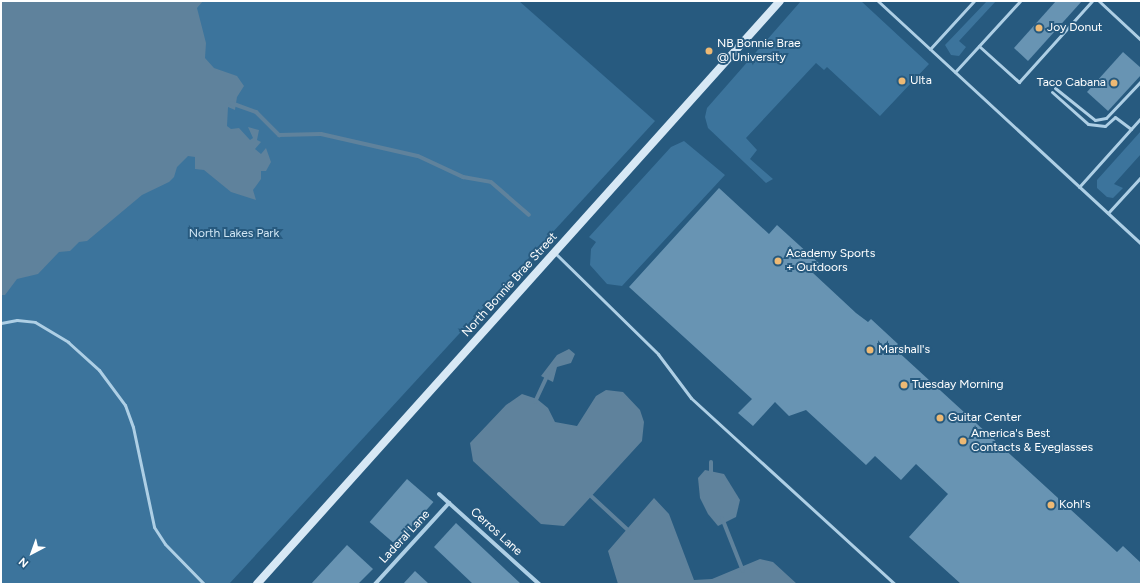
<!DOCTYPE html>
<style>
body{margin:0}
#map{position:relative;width:1142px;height:585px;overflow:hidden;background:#275a7f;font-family:Figtree,sans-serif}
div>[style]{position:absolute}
.green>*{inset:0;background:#3c749c}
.water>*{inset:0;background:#5f829c}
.stream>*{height:4px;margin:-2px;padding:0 2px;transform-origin:2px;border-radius:2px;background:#5f829c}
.building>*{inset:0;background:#6894b3;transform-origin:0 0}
.lane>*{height:3px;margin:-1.5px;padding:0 1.5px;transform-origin:1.5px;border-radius:1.5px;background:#aecfe5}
.street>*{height:4px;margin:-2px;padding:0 2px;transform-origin:2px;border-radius:2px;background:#aecfe5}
.secondary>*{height:8px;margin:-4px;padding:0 4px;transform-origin:4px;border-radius:4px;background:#d7e8f5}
.dots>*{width:11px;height:11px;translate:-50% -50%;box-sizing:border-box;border:2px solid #275a7f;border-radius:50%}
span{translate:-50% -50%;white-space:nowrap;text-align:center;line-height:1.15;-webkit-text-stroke:4px #275a7f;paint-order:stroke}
.poi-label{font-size:12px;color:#fff}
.left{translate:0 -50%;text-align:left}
.right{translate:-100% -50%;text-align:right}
.park-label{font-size:12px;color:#d1e6f4}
.street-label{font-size:12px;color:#fff}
.frame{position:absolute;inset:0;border:2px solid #fff;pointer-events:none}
.north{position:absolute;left:12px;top:533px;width:40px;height:40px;-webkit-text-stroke:3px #275a7f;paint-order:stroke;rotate:221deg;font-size:11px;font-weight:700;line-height:16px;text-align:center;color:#fff}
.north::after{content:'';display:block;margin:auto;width:14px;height:18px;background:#fff;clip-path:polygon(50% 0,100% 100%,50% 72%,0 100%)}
</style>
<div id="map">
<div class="green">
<i style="clip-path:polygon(1px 1px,519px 1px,655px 121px,229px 584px,1px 584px)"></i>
<i style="clip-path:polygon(801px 1px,861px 1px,929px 64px,880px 116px,827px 67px,824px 70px,816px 63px,746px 138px,757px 150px,750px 159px,773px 179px,766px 183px,708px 128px,705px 117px,707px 108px)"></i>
<i style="clip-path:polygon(987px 1px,996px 1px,959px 41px,966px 47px,959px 56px,951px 55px,945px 45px)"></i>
<i style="clip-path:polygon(1141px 131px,1141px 154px,1114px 184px,1123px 188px,1113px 198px,1107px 197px,1097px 188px,1097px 180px)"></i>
<i style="clip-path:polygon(684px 141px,725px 175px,622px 286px,607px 284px,590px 265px,591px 249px,596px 242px,589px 237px,671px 147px)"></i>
</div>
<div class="water">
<i style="clip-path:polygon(1px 1px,203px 1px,197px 8px,206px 43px,205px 58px,214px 68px,237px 76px,244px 86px,237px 97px,235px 110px,228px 107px,227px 126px,231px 129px,239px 128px,250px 140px,253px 138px,248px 127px,259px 130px,257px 140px,261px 142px,255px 149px,261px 154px,266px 148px,271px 162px,266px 171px,261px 171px,261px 179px,253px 190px,256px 200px,231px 192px,204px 170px,195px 169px,195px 157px,188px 156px,177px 167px,174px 177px,169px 182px,142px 195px,87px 241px,79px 242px,70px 251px,59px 252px,38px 274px,17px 279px,5px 295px,1px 295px)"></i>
<i style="clip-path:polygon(569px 349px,575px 354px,571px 363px,557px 367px,553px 382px,541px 376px,557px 355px)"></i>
<i style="clip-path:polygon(606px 390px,623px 392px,640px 410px,644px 422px,642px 441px,564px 526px,541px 524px,473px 461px,470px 443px,506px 405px,522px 394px,537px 399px,548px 408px,555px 422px,577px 426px,596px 396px)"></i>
<i style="clip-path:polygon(705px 470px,724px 474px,740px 500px,736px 517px,718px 526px,708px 514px,700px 498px,698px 478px)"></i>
<i style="clip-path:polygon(654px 498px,669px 514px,694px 580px,712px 579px,760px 559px,773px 562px,797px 584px,618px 584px,608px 551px)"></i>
</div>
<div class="stream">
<i style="left:231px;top:103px;width:27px;rotate:20deg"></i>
<i style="left:256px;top:112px;width:33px;rotate:45deg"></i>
<i style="left:279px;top:135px;width:42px;rotate:-1.4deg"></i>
<i style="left:321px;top:134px;width:99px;rotate:12.8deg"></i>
<i style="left:418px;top:156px;width:50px;rotate:25deg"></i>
<i style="left:463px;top:177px;width:28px;rotate:10deg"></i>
<i style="left:491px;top:182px;width:50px;rotate:41deg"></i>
<i style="left:535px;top:402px;width:31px;rotate:-65deg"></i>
<i style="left:711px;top:462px;width:11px;rotate:90deg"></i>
<i style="left:590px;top:495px;width:53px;rotate:42.7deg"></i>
<i style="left:722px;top:518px;width:57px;rotate:68.4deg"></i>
</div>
<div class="building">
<i style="clip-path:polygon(1056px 1px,1082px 1px,1028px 61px,1014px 48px)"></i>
<i style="clip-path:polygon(1123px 52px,1141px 68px,1141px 75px,1108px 111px,1087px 92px)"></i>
<i style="clip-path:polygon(719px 188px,769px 234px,777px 225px,821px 265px,813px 273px,856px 313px,868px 322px,871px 319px,898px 344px,894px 348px,1117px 552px,1123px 546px,1141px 563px,1141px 584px,961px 584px,909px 537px,948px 494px,916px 464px,901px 480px,875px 456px,866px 465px,806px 410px,789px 416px,775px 402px,753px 426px,738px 413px,752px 399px,629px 287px)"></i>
<i style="left:407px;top:479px;width:35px;height:57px;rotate:41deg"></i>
<i style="clip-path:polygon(456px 523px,521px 584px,473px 584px,434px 547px)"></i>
<i style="clip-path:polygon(347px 545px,373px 569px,358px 584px,311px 584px)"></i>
<i style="clip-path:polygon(415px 571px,429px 584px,403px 584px)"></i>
</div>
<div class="lane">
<i style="left:878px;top:1px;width:358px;rotate:42.7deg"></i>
<i style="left:1099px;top:1px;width:57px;rotate:42.9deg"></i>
<i style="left:979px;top:46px;width:54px;rotate:42deg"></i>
<i style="left:1019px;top:82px;width:109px;rotate:-48deg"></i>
<i style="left:930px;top:49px;width:65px;rotate:-47.5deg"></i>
<i style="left:955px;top:72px;width:96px;rotate:-47.5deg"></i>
<i style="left:1055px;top:88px;width:51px;rotate:38.7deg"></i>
<i style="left:1095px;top:120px;width:11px;rotate:-10deg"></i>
<i style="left:1106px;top:118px;width:51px;rotate:-46.6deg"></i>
<i style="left:1052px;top:92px;width:48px;rotate:41.6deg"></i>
<i style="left:1088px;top:124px;width:17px;rotate:7deg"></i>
<i style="left:1105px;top:126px;width:13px;rotate:-42deg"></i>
<i style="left:1115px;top:117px;width:20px;rotate:37deg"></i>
<i style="left:1079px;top:187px;width:93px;rotate:-48.1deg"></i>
<i style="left:1108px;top:213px;width:49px;rotate:-47.5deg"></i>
<i style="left:556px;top:254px;width:143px;rotate:44.4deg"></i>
<i style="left:658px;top:354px;width:55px;rotate:53.1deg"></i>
<i style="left:691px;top:398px;width:276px;rotate:42.4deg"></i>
<i style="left:1px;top:323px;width:16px;rotate:-11deg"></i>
<i style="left:17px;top:320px;width:18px;rotate:6deg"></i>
<i style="left:35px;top:322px;width:39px;rotate:31deg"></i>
<i style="left:68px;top:342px;width:42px;rotate:42.1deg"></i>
<i style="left:99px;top:370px;width:44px;rotate:53.4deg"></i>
<i style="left:125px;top:405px;width:23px;rotate:70deg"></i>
<i style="left:133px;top:427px;width:102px;rotate:78.1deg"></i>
<i style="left:154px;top:527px;width:20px;rotate:57deg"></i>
<i style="left:165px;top:544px;width:56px;rotate:45.7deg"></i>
</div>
<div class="street">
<i style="left:439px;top:494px;width:135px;rotate:42deg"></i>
<i style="left:375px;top:584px;width:110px;rotate:-47.6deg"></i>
</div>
<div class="secondary">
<i style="left:257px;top:584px;width:783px;rotate:-48.11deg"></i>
</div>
<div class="dots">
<i style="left:1039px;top:28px;background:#edb974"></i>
<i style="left:709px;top:51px;background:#edb974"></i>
<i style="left:902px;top:81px;background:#edb974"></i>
<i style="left:1114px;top:83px;background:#edb974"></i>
<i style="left:778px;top:261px;background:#edb974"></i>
<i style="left:870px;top:350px;background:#edb974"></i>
<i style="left:904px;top:385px;background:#edb974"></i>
<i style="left:940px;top:418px;background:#edb974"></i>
<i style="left:963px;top:441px;background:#edb974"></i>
<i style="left:1051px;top:505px;background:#edb974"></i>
</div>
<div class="poi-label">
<span class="left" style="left:1047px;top:28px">Joy Donut</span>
<span class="left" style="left:717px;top:51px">NB Bonnie Brae<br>@ University</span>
<span class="left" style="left:910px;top:81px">Ulta</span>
<span class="right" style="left:1106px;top:83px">Taco Cabana</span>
<span class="left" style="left:786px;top:261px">Academy Sports<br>+ Outdoors</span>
<span class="left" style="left:878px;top:350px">Marshall's</span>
<span class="left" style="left:912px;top:385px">Tuesday Morning</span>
<span class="left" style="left:948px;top:418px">Guitar Center</span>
<span class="left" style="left:971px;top:441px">America's Best<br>Contacts &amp; Eyeglasses</span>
<span class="left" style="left:1059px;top:505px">Kohl's</span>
</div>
<div class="park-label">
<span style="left:234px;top:234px">North Lakes Park</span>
</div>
<div class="street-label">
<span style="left:510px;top:285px;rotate:-48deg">North Bonnie Brae Street</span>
<span style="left:496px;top:532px;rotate:42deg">Cerros Lane</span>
<span style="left:405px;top:537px;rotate:-47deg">Laderal Lane</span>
</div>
<div class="frame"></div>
<div class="north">N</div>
</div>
